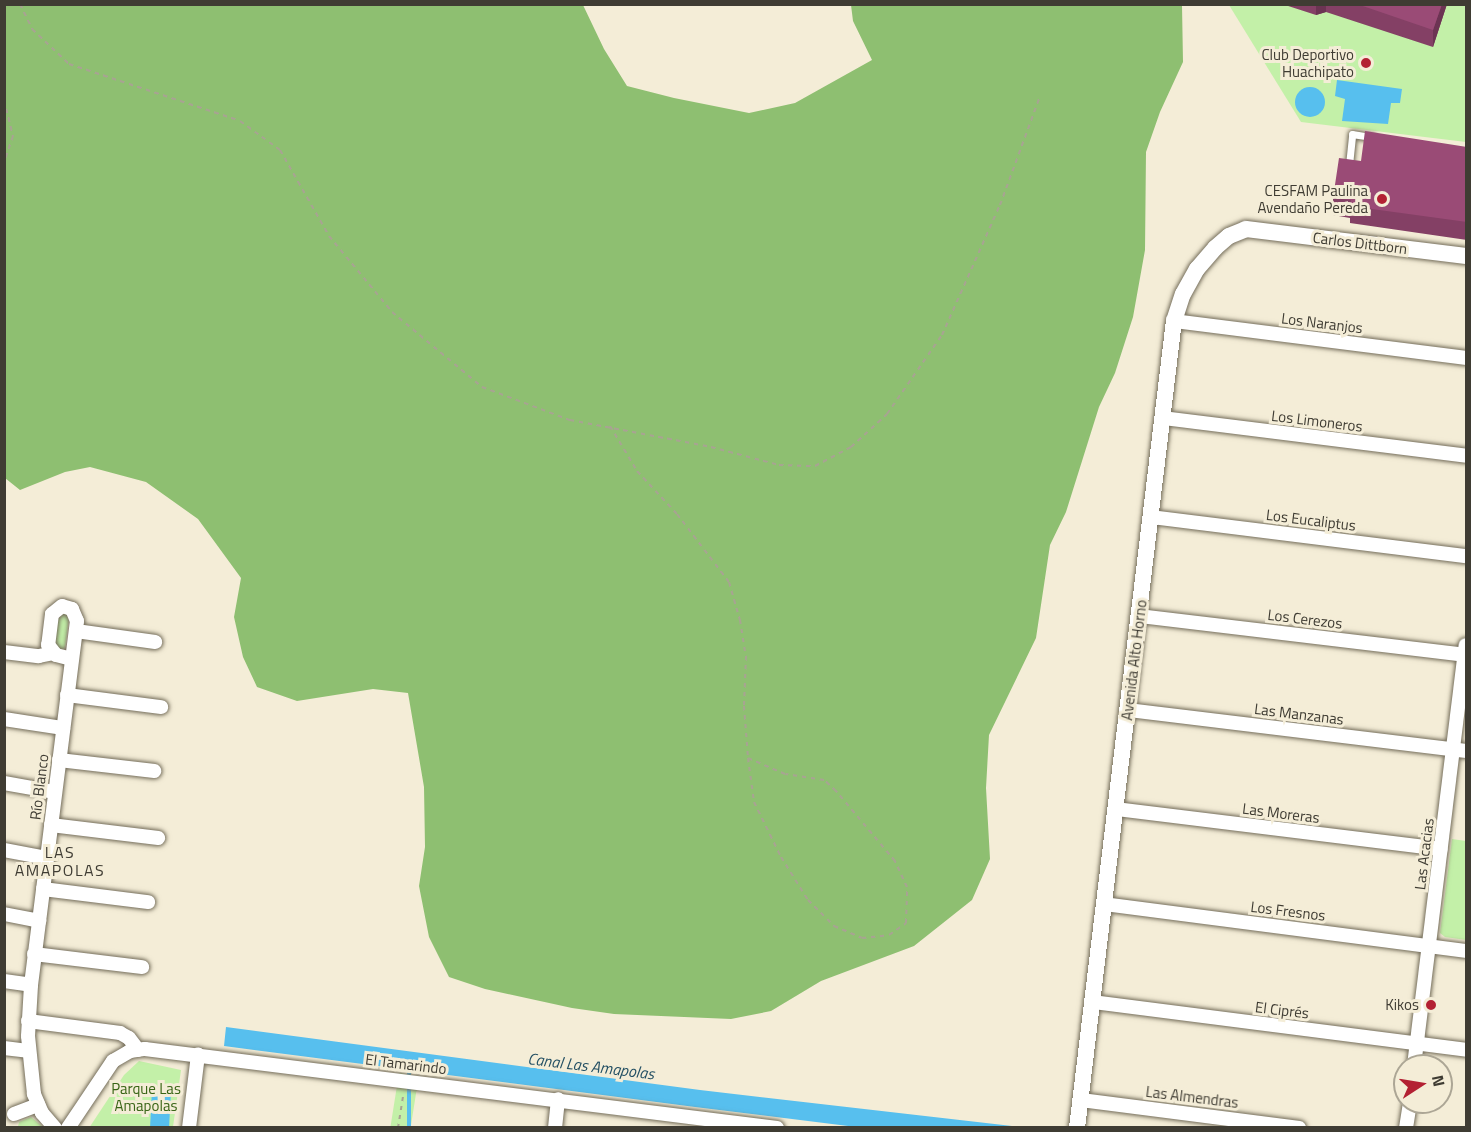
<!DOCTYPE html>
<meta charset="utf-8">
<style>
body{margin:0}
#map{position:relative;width:1471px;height:1132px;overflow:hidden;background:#f4edd7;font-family:"Titillium Web",sans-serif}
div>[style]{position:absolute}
.green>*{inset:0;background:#c3f0a8;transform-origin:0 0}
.forest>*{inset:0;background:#8ebf71}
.water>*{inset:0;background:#57bfee;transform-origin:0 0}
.round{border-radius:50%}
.path>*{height:2px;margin-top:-1px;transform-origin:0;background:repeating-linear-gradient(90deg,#a8a392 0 4.5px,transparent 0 9px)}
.roads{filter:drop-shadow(0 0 2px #746d5a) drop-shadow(0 0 2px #746d5a)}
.service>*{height:7px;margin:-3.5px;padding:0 3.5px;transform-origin:3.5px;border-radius:3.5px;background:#fff}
.minor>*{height:14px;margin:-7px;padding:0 7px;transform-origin:7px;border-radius:7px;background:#fff}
.tertiary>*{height:16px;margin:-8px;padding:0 8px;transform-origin:8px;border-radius:8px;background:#fff}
.wall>*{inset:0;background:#844065}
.shaded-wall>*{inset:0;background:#6c3453}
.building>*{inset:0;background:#9a4b76}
.dots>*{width:16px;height:16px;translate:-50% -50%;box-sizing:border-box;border:3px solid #f4edd7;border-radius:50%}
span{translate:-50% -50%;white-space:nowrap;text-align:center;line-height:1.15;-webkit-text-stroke:6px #f4edd7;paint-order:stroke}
.poi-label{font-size:15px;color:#3f3c33}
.right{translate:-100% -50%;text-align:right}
.street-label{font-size:15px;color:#3f3c33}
.park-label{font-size:15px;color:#396516}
.neighbourhood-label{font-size:16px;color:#3f3c33;letter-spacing:1.5px}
.water-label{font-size:16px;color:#234f63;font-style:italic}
.frame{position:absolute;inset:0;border:6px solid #3f3c33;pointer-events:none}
.north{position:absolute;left:1393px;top:1054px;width:60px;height:60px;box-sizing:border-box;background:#f4edd7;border:2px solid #aca695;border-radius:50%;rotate:78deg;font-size:16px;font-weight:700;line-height:24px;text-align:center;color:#3f3c33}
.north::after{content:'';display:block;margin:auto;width:21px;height:27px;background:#b32133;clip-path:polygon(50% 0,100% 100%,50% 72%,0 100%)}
</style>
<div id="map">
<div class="green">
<i style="clip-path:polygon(1229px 5px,1466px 5px,1466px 142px,1301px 122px)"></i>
<i style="clip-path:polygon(64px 612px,69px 618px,65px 647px,62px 650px,55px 647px,54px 641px,57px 621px)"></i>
<i style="clip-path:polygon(1452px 839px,1466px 841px,1466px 940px,1445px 937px,1440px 933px)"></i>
<i style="clip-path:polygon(139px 1061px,181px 1070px,173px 1127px,89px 1128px,124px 1075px)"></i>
<i style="left:399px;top:1073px;width:20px;height:55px;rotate:9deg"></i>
<i style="clip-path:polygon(31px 1117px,43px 1127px,18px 1127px,19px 1122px)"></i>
</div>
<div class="forest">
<i style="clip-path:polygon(5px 4px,583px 5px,604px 49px,627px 86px,674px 98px,749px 113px,795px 103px,872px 60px,853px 21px,851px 5px,1182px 5px,1183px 62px,1160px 112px,1146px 152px,1145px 250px,1133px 317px,1115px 373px,1099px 407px,1066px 512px,1050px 545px,1036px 638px,989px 735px,986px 788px,990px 859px,972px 900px,914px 946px,821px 981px,771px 1011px,731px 1019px,614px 1014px,572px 1008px,485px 989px,449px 977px,429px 937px,419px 886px,425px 847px,424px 787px,408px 693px,373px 689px,297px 701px,257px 687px,243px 657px,234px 617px,241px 578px,198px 519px,146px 482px,90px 467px,65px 472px,20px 490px,5px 478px)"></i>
</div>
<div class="water">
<i style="clip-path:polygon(1337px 80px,1402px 89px,1400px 103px,1391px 103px,1388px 124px,1342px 121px,1345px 99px,1335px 96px)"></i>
<i class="round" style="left:1295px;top:87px;width:30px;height:30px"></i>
<i style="clip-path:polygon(226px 1027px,700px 1090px,1012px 1126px,864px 1128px,695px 1107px,224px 1046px)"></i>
<i style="left:407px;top:1072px;width:4px;height:56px"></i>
<i style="left:152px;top:1090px;width:19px;height:37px;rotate:3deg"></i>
</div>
<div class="path">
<i style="left:20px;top:4px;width:28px;rotate:64deg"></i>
<i style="left:32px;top:29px;width:51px;rotate:43.4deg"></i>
<i style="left:69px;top:64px;width:180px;rotate:18.4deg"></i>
<i style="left:240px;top:121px;width:49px;rotate:35.9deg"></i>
<i style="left:280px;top:150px;width:99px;rotate:60.3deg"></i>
<i style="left:329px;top:236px;width:99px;rotate:50.3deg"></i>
<i style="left:392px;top:312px;width:117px;rotate:39.8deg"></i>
<i style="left:482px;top:387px;width:94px;rotate:20.6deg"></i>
<i style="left:570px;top:420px;width:144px;rotate:10.8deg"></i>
<i style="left:711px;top:447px;width:70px;rotate:14.8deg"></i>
<i style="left:779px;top:465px;width:36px;rotate:2deg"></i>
<i style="left:815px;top:466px;width:41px;rotate:-27.8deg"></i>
<i style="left:851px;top:447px;width:49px;rotate:-42.5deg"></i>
<i style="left:887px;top:414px;width:96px;rotate:-55.2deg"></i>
<i style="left:942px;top:335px;width:142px;rotate:-66deg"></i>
<i style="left:1000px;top:205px;width:113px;rotate:-69.8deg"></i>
<i style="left:4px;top:100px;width:37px;rotate:76deg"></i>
<i style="left:13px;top:136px;width:28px;rotate:109deg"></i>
<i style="left:610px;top:426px;width:52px;rotate:59deg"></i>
<i style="left:637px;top:471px;width:59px;rotate:47.1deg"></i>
<i style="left:677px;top:514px;width:86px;rotate:52.6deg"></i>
<i style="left:729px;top:582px;width:40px;rotate:74deg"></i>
<i style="left:740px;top:620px;width:36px;rotate:81deg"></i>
<i style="left:746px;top:656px;width:50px;rotate:92.3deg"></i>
<i style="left:744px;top:706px;width:52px;rotate:85.6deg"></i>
<i style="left:748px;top:758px;width:44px;rotate:82.2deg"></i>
<i style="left:754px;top:802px;width:61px;rotate:63.9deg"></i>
<i style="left:781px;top:857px;width:51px;rotate:57.9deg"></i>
<i style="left:808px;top:900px;width:37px;rotate:45deg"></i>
<i style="left:834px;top:926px;width:30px;rotate:23deg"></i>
<i style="left:862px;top:938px;width:27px;rotate:-6deg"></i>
<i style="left:889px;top:935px;width:21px;rotate:-35deg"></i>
<i style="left:906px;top:923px;width:36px;rotate:-88deg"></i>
<i style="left:907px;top:887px;width:29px;rotate:-115deg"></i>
<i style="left:895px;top:861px;width:92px;rotate:-130.1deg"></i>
<i style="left:836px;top:791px;width:16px;rotate:-137deg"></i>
<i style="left:824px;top:780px;width:39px;rotate:-171deg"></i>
<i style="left:785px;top:774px;width:40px;rotate:-156.6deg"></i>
<i style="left:398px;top:1128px;width:33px;rotate:-81deg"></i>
</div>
<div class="roads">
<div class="service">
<i style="left:1349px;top:165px;width:31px;rotate:-84deg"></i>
<i style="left:1352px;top:134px;width:20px;rotate:9deg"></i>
</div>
<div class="minor">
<i style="left:1174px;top:321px;width:294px;rotate:7.2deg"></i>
<i style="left:1163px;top:418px;width:305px;rotate:7.1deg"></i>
<i style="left:1151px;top:517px;width:317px;rotate:7.1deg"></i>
<i style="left:1139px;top:616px;width:329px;rotate:6.8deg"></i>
<i style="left:76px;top:631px;width:80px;rotate:7.9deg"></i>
<i style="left:4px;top:652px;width:35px;rotate:7deg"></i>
<i style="left:39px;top:656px;width:14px;rotate:-12deg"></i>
<i style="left:67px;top:695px;width:95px;rotate:7.3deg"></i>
<i style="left:1128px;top:710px;width:340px;rotate:6.9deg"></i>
<i style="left:4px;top:719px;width:60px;rotate:8.7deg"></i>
<i style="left:59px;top:760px;width:96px;rotate:6.6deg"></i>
<i style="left:4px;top:783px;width:52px;rotate:10deg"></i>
<i style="left:1116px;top:809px;width:327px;rotate:7deg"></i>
<i style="left:51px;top:825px;width:108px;rotate:6.9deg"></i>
<i style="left:4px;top:850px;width:44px;rotate:10.5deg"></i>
<i style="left:43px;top:889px;width:106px;rotate:7.1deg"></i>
<i style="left:1104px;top:904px;width:365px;rotate:7.4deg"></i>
<i style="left:4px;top:914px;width:36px;rotate:11deg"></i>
<i style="left:34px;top:954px;width:109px;rotate:6.9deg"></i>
<i style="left:4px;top:981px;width:27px;rotate:8deg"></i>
<i style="left:1093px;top:1002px;width:376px;rotate:7.3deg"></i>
<i style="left:28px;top:1021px;width:93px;rotate:7.4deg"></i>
<i style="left:120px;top:1033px;width:10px;rotate:29deg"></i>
<i style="left:129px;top:1038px;width:15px;rotate:53deg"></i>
<i style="left:4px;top:1048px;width:24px;rotate:7deg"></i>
<i style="left:1414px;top:1066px;width:424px;rotate:-83deg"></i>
<i style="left:1081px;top:1100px;width:220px;rotate:7.3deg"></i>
<i style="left:14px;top:1114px;width:26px;rotate:-21deg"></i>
<i style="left:55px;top:1128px;width:20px;rotate:-131deg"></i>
<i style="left:42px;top:1113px;width:21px;rotate:-113deg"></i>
<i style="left:34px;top:1094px;width:58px;rotate:-95.9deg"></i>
<i style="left:28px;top:1036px;width:51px;rotate:-86.6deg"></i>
<i style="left:31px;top:985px;width:367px;rotate:-82.8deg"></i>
<i style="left:77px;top:621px;width:13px;rotate:-113deg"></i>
<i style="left:72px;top:609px;width:10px;rotate:-163deg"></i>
<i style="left:62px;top:606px;width:13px;rotate:141deg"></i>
<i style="left:52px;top:614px;width:31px;rotate:97deg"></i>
<i style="left:48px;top:645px;width:13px;rotate:51deg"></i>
<i style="left:56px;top:655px;width:16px;rotate:14deg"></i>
<i style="left:68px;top:1128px;width:81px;rotate:-56.1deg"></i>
<i style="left:113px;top:1061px;width:20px;rotate:-30deg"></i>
<i style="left:130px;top:1051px;width:15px;rotate:-8deg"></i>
<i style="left:145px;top:1049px;width:637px;rotate:7.13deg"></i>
<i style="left:189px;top:1128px;width:74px;rotate:-83deg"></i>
<i style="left:555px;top:1128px;width:29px;rotate:-84deg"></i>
<i style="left:1406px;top:1128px;width:26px;rotate:-81deg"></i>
</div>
<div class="tertiary">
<i style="left:1077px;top:1128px;width:813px;rotate:-83.15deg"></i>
<i style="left:1174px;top:321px;width:28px;rotate:-72deg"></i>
<i style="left:1183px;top:294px;width:29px;rotate:-61deg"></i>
<i style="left:1197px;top:269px;width:28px;rotate:-49deg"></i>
<i style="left:1215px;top:248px;width:18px;rotate:-41deg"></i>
<i style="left:1229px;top:236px;width:18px;rotate:-22deg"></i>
<i style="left:1246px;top:229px;width:222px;rotate:7deg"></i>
</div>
</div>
<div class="wall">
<i style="clip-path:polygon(1282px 4px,1447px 4px,1433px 47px,1326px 12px,1316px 15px)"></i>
<i style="clip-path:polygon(1467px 147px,1467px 240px,1350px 223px,1350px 218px,1333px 215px,1333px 198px,1361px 161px)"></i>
</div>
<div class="shaded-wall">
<i style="clip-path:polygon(1316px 4px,1326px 4px,1326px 12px,1316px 15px)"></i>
<i style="clip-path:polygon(1442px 4px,1447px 4px,1433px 47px,1433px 30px)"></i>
</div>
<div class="building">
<i style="clip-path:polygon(1357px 4px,1442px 4px,1433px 30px)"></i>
<i style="clip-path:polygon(1365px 131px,1467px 147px,1467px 222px,1350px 206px,1351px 200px,1333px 198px,1339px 158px,1361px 161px)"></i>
</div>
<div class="dots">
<i style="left:1366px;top:63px;background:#b32133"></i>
<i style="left:1382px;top:199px;background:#b32133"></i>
<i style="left:1431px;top:1005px;background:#b32133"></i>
</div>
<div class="poi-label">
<span class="right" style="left:1354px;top:63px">Club Deportivo<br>Huachipato</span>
<span class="right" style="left:1368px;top:199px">CESFAM Paulina<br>Avendaño Pereda</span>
<span class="right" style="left:1419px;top:1005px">Kikos</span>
</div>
<div class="street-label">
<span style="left:1360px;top:243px;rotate:7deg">Carlos Dittborn</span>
<span style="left:1322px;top:323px;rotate:7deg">Los Naranjos</span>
<span style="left:1317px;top:421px;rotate:7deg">Los Limoneros</span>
<span style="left:1311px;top:520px;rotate:7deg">Los Eucaliptus</span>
<span style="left:1305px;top:619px;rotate:7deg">Los Cerezos</span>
<span style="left:1134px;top:660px;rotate:-83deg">Avenida Alto Horno</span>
<span style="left:1299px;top:714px;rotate:7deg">Las Manzanas</span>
<span style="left:39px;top:787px;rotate:-83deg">Río Blanco</span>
<span style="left:1281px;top:813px;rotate:7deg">Las Moreras</span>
<span style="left:1424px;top:854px;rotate:-83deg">Las Acacias</span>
<span style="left:1288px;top:911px;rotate:7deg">Los Fresnos</span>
<span style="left:1282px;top:1010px;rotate:7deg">El Ciprés</span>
<span style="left:406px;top:1064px;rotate:7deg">El Tamarindo</span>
<span style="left:1192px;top:1097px;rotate:7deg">Las Almendras</span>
</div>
<div class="park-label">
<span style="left:146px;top:1097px">Parque Las<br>Amapolas</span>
</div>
<div class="neighbourhood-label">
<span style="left:60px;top:861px">LAS<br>AMAPOLAS</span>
</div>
<div class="water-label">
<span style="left:591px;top:1066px;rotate:7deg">Canal Las Amapolas</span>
</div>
<div class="frame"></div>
<div class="north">N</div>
</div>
